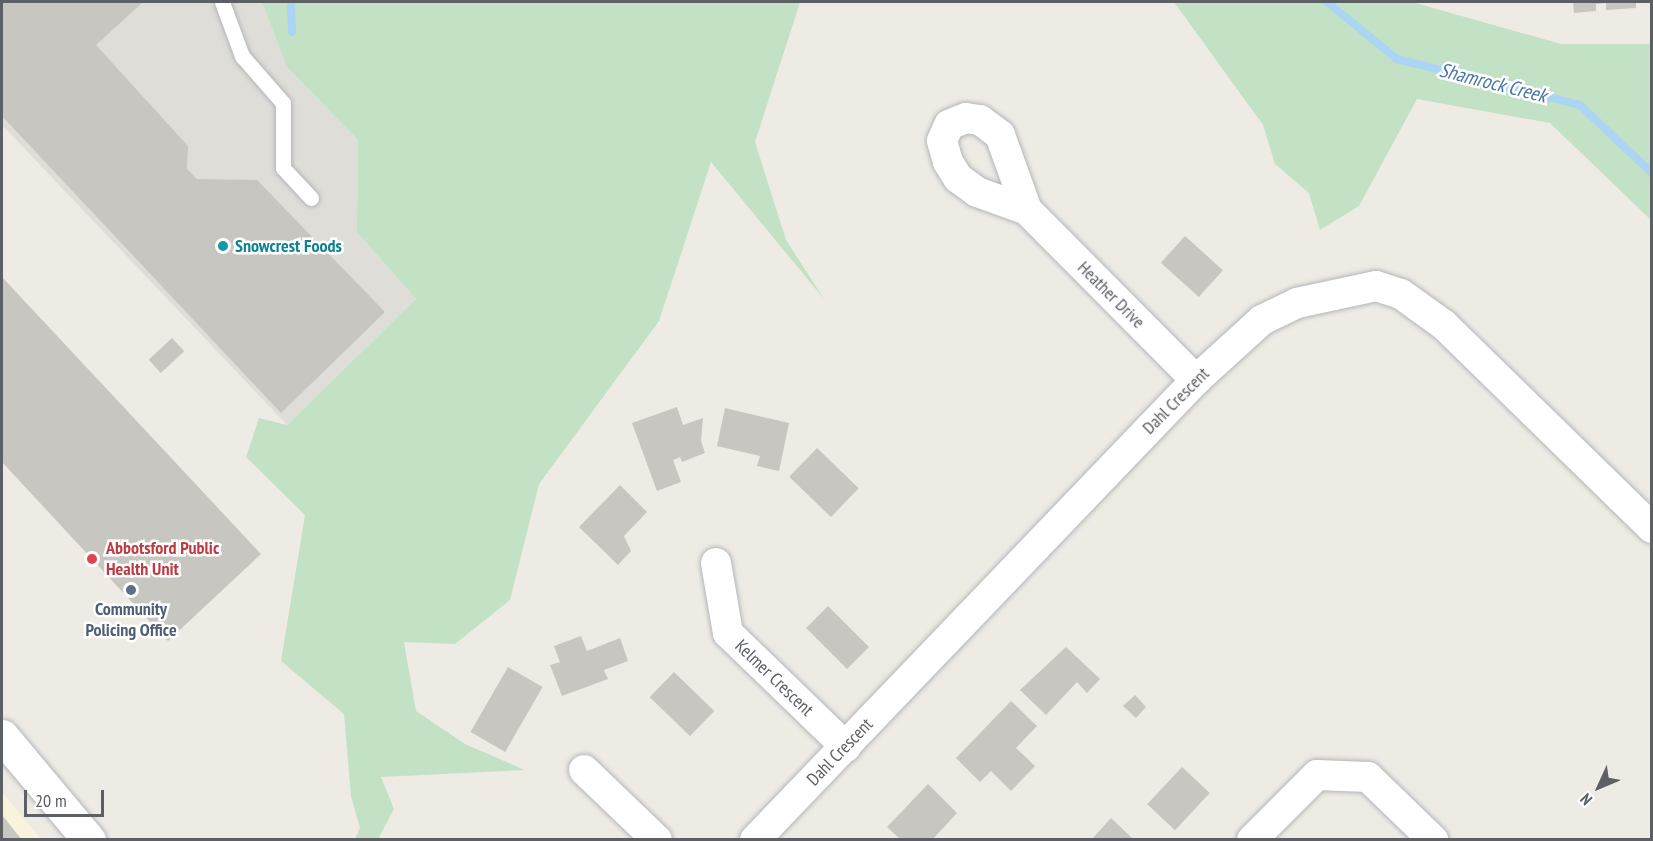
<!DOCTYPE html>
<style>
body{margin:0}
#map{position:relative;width:1653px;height:841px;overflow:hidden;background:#edebe4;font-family:"PT Sans Narrow",sans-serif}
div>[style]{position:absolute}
.commercial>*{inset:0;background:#f9f3dc}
.industrial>*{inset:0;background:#deddd8}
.green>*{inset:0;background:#c3e1c4}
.stream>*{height:8px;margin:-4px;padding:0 4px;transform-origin:4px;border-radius:4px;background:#acd5f4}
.building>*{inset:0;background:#c8c6c1;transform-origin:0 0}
.roads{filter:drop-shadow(0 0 2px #b4b6b9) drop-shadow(0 0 2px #b4b6b9)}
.service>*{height:15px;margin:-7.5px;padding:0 7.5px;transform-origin:7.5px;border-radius:7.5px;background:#fff}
.minor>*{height:30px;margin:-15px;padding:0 15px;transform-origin:15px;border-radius:15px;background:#fff}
.secondary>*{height:33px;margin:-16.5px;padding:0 16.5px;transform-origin:16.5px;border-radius:16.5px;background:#fff}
.dots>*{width:16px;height:16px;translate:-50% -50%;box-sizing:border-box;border:3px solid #fff;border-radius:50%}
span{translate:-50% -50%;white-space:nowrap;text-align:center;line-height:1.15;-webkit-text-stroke:5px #fff;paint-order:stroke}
.culture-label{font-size:18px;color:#0d838f;font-weight:700}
.left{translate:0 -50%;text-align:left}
.street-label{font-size:18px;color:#5c5f63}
.health-label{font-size:18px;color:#be3a42;font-weight:700}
.service-label{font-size:18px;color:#4e5e75;font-weight:700}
.water-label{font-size:20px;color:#4c77a4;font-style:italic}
.frame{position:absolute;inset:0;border:3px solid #5c5f63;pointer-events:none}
.north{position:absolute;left:1569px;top:757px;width:60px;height:60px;-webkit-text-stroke:4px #fff;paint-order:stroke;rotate:226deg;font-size:16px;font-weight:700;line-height:24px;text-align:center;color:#5c5f63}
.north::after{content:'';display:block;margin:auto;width:21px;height:27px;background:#5c5f63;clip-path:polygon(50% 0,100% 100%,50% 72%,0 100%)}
.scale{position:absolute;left:24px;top:790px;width:80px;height:27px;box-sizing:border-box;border:3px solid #5c5f63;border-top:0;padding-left:8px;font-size:18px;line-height:21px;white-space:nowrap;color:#5c5f63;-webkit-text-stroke:4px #fff;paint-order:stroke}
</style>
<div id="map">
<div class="commercial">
<i style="clip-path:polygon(2px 792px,41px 839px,2px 839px)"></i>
</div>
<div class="industrial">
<i style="clip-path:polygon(2px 2px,262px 2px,287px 67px,358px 140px,357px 232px,416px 299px,287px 425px,2px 125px)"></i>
</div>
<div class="green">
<i style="clip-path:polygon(262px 2px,800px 2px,755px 142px,786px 240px,824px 299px,711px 162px,659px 321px,539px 484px,510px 600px,455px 644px,404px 642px,416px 711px,465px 744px,525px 770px,381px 777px,394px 809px,378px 839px,355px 839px,360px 828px,351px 796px,344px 714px,281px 661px,305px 515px,246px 457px,259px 418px,287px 425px,416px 299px,357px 232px,358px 140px,287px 67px)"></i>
<i style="clip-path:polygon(1174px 2px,1412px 2px,1561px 44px,1651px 44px,1651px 220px,1550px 123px,1417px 99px,1359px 206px,1320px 230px,1309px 193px,1275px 164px,1263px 125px)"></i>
</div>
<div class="stream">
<i style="left:291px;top:2px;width:30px;rotate:88deg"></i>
<i style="left:1327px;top:2px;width:90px;rotate:39.2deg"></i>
<i style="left:1397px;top:59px;width:189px;rotate:14.1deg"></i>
<i style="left:1580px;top:105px;width:99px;rotate:43.4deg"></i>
</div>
<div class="building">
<i style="clip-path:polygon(2px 2px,143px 2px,96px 45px,188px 146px,187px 169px,197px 179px,257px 180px,385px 312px,281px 413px,2px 116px)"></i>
<i style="clip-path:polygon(1573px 2px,1636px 2px,1636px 8px,1606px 10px,1606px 3px,1596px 4px,1596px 11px,1574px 13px)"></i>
<i style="left:1185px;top:236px;width:51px;height:36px;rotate:42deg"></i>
<i style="clip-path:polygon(2px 277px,261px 554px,168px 641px,2px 462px)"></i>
<i style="left:172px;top:338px;width:18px;height:32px;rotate:47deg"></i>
<i style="clip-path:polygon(677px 407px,683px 425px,703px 418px,701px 441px,705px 453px,682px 462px,680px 457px,673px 460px,681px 482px,657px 491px,632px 423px)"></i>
<i style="clip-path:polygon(725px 408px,789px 423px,779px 471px,757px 466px,760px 456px,717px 446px)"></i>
<i style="left:817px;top:448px;width:58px;height:40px;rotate:44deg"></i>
<i style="clip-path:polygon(620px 485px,647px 512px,624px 536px,631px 551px,618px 565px,579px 527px)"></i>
<i style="left:828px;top:606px;width:58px;height:31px;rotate:45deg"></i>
<i style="clip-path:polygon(581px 636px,587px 651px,620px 638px,628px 661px,604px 670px,608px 679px,562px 696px,550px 665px,560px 662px,554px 646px)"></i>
<i style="clip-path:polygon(1066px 647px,1100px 679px,1087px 693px,1077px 682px,1046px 715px,1020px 690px)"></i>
<i style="left:508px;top:667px;width:40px;height:75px;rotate:30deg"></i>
<i style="left:674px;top:672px;width:56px;height:35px;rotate:44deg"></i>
<i style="clip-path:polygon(1135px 695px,1146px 707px,1136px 718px,1123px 706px)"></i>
<i style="clip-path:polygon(1011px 701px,1037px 726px,1016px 748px,1035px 766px,1011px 791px,991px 771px,980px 782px,956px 758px)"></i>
<i style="left:1182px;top:767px;width:38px;height:51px;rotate:43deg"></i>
<i style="clip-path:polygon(928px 784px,957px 813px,932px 840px,901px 840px,887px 827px)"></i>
<i style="clip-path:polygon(2px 815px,22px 840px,2px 840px)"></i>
<i style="clip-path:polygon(1111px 818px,1134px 840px,1091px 840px)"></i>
</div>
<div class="roads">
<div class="service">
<i style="left:222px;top:2px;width:58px;rotate:69.7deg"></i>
<i style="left:242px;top:56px;width:62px;rotate:48.9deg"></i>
<i style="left:283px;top:103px;width:65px;rotate:90deg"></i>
<i style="left:283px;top:168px;width:41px;rotate:47deg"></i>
</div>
<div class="minor">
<i style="left:1027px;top:210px;width:80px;rotate:-109.8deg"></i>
<i style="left:1000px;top:135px;width:25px;rotate:-143deg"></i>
<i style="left:980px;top:120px;width:14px;rotate:-172deg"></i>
<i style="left:966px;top:118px;width:18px;rotate:158deg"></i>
<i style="left:949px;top:125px;width:17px;rotate:114deg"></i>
<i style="left:942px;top:141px;width:22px;rotate:74deg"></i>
<i style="left:948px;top:162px;width:19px;rotate:58deg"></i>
<i style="left:958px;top:178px;width:24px;rotate:36deg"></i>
<i style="left:977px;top:192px;width:53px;rotate:19.8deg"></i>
<i style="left:1027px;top:210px;width:240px;rotate:45.2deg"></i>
<i style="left:716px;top:563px;width:71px;rotate:80.3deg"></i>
<i style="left:728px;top:633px;width:164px;rotate:44deg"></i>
<i style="left:584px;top:770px;width:101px;rotate:43.8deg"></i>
<i style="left:755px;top:840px;width:637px;rotate:-46.21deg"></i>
<i style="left:1196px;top:380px;width:89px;rotate:-42.3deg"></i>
<i style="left:1262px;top:320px;width:39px;rotate:-26deg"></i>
<i style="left:1297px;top:303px;width:81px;rotate:-12.1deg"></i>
<i style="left:1376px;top:286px;width:26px;rotate:18deg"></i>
<i style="left:1401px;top:294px;width:53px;rotate:35.8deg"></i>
<i style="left:1444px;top:325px;width:291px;rotate:44.3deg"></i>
<i style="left:1252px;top:840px;width:92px;rotate:-45deg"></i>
<i style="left:1317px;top:775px;width:51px;rotate:2.2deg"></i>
<i style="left:1368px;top:777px;width:91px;rotate:44.1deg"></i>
</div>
<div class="secondary">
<i style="left:2px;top:736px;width:136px;rotate:50.1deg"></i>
</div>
</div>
<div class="dots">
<i style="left:223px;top:246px;background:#0f9aa8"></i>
<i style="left:92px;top:559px;background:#e0444e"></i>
<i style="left:131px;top:590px;background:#5c6f8a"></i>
</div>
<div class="culture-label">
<span class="left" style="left:235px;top:246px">Snowcrest Foods</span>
</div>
<div class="street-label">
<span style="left:1111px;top:295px;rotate:45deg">Heather Drive</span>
<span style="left:1176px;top:401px;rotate:-45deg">Dahl Crescent</span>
<span style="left:774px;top:678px;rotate:44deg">Kelmer Crescent</span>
<span style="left:840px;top:752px;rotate:-46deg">Dahl Crescent</span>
</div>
<div class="health-label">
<span class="left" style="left:106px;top:559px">Abbotsford Public<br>Health Unit</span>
</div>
<div class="service-label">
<span style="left:131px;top:620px">Community<br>Policing Office</span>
</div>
<div class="water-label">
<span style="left:1493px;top:83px;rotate:14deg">Shamrock Creek</span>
</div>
<div class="frame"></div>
<div class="north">N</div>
<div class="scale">20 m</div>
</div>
